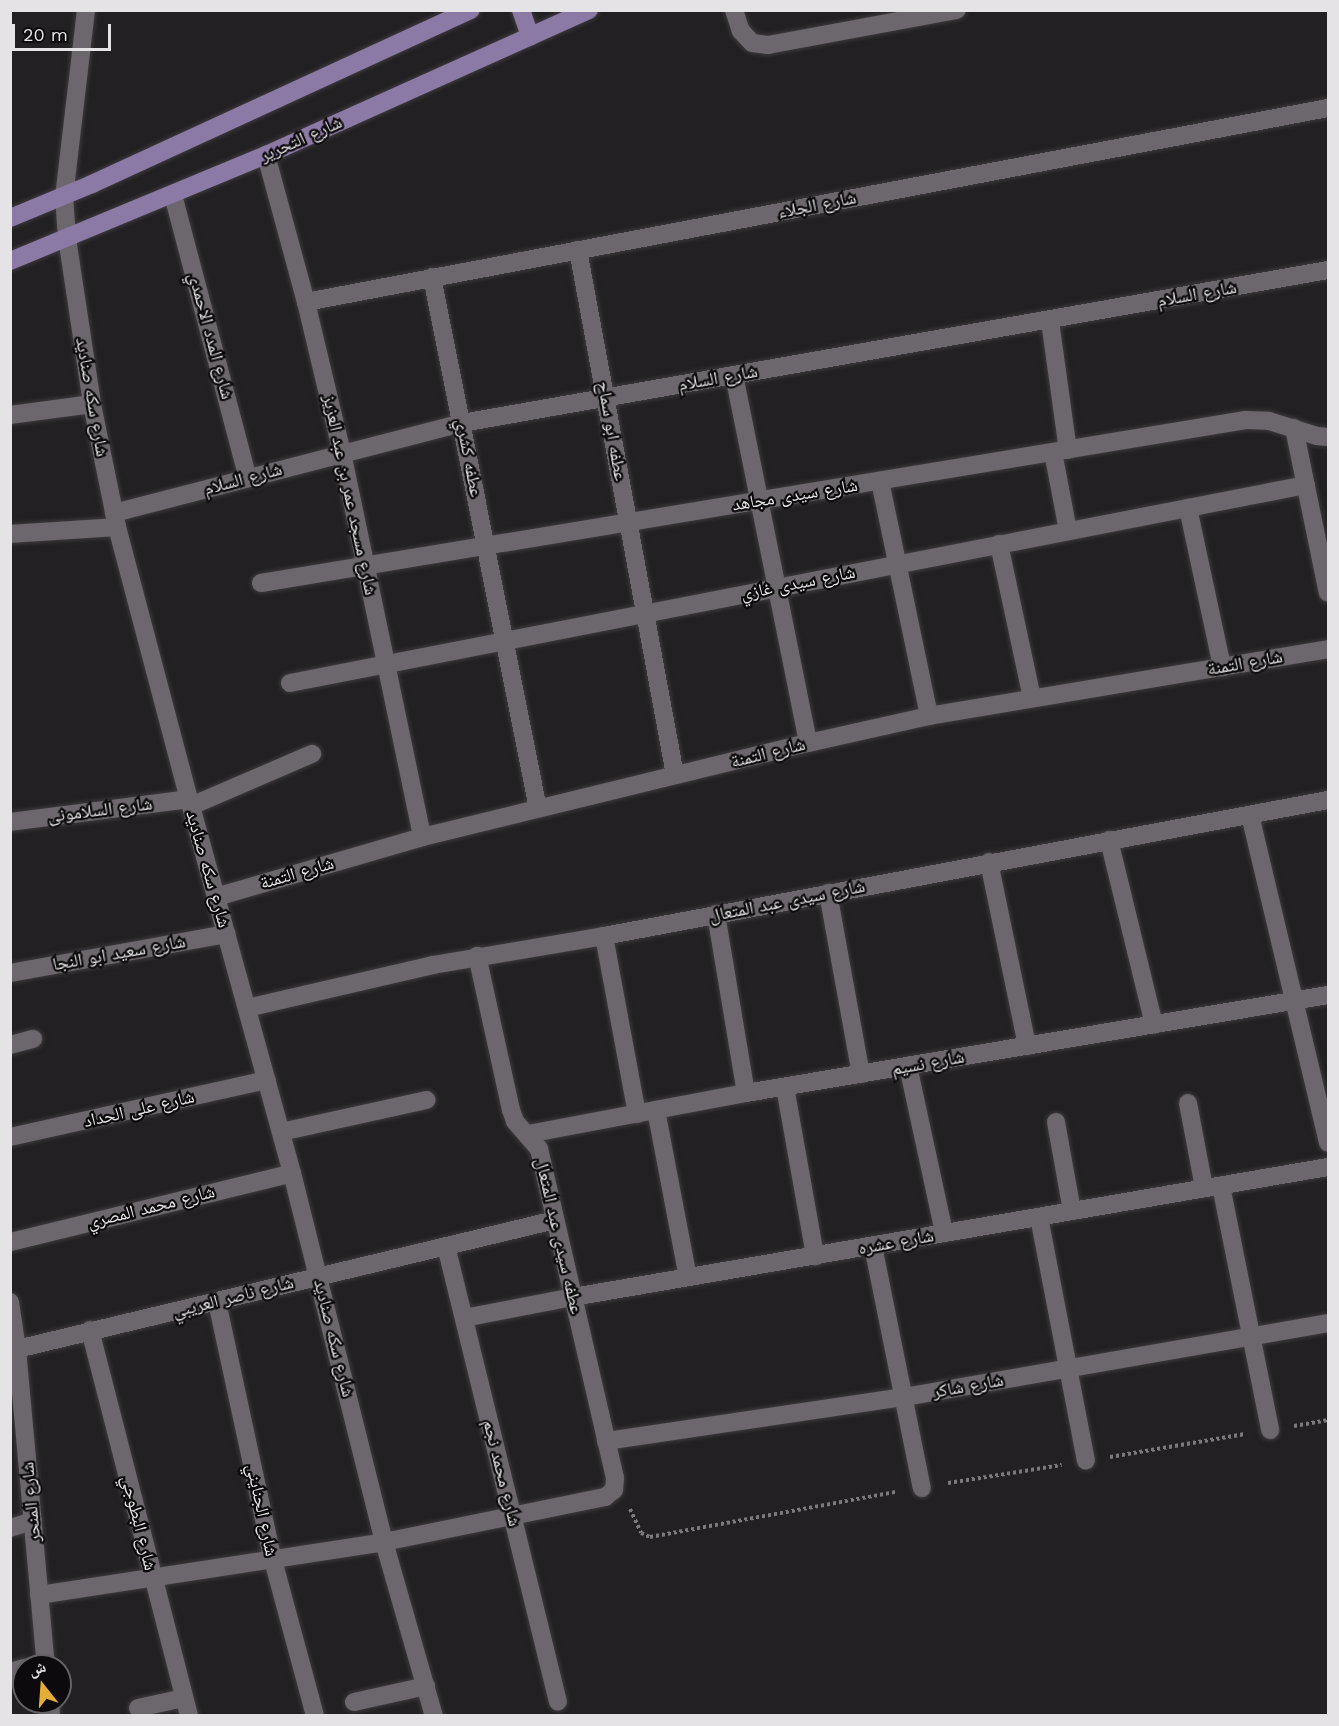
<!DOCTYPE html>
<meta charset="utf-8">
<style>
body{margin:0}
#map{position:relative;width:1339px;height:1726px;overflow:hidden;background:#232024;font-family:"Work Sans","Noto Naskh Arabic",sans-serif}
div>[style]{position:absolute}
.path>*{height:4px;margin-top:-2px;transform-origin:0;background:repeating-linear-gradient(90deg,#7c797c 0 3px,transparent 0 6px)}
.roads{filter:drop-shadow(0 0 2px #3d3a3d) drop-shadow(0 0 2px #3d3a3d)}
.minor>*{height:18px;margin:-9px;padding:0 9px;transform-origin:9px;border-radius:9px;background:#6c676c}
.major>*{height:18px;margin:-9px;padding:0 9px;transform-origin:9px;border-radius:9px;background:#8b7aa6}
span{translate:-50% -50%;white-space:nowrap;text-align:center;line-height:1.15;-webkit-text-stroke:4.5px #0c0a0c;paint-order:stroke}
.street-label{font-size:18px;color:#e5e3e5}
.frame{position:absolute;inset:0;border:12px solid #e5e3e5;pointer-events:none}
.north{position:absolute;left:12px;top:1654px;width:60px;height:60px;box-sizing:border-box;background:#0c0a0c;border:2px solid #636163;border-radius:50%;rotate:343deg;font-size:16px;font-weight:700;line-height:24px;text-align:center;color:#e5e3e5}
.north::after{content:'';display:block;margin:auto;width:21px;height:27px;background:#e4ae35;clip-path:polygon(50% 0,100% 100%,50% 72%,0 100%)}
.scale{position:absolute;left:12px;top:24px;width:99px;height:27px;box-sizing:border-box;border:3px solid #e5e3e5;border-top:0;padding-left:8px;font-size:18px;line-height:21px;white-space:nowrap;color:#e5e3e5;-webkit-text-stroke:4px #0c0a0c;paint-order:stroke}
</style>
<div id="map">
<div class="path">
<i style="left:1294px;top:1426px;width:35px;rotate:-10deg"></i>
<i style="left:1110px;top:1457px;width:137px;rotate:-9.7deg"></i>
<i style="left:948px;top:1483px;width:115px;rotate:-9deg"></i>
<i style="left:630px;top:1509px;width:26px;rotate:65deg"></i>
<i style="left:641px;top:1533px;width:10px;rotate:24deg"></i>
<i style="left:650px;top:1537px;width:250px;rotate:-10.4deg"></i>
</div>
<div class="roads">
<div class="minor">
<i style="left:86px;top:10px;width:187px;rotate:96.7deg"></i>
<i style="left:64px;top:196px;width:42px;rotate:85.9deg"></i>
<i style="left:67px;top:238px;width:168px;rotate:81.4deg"></i>
<i style="left:92px;top:404px;width:126px;rotate:78.5deg"></i>
<i style="left:117px;top:527px;width:281px;rotate:75.2deg"></i>
<i style="left:189px;top:799px;width:388px;rotate:74.6deg"></i>
<i style="left:292px;top:1173px;width:380px;rotate:76deg"></i>
<i style="left:384px;top:1542px;width:181px;rotate:74deg"></i>
<i style="left:734px;top:10px;width:22px;rotate:72deg"></i>
<i style="left:741px;top:31px;width:16px;rotate:47deg"></i>
<i style="left:752px;top:43px;width:16px;rotate:7deg"></i>
<i style="left:768px;top:45px;width:192px;rotate:-10.5deg"></i>
<i style="left:266px;top:155px;width:152px;rotate:74.8deg"></i>
<i style="left:306px;top:302px;width:155px;rotate:76.6deg"></i>
<i style="left:342px;top:453px;width:392px;rotate:78.2deg"></i>
<i style="left:173px;top:195px;width:293px;rotate:75.2deg"></i>
<i style="left:578px;top:250px;width:534px;rotate:79.53deg"></i>
<i style="left:432px;top:277px;width:542px;rotate:78.73deg"></i>
<i style="left:306px;top:302px;width:1040px;rotate:-10.75deg"></i>
<i style="left:1050px;top:321px;width:130px;rotate:82.1deg"></i>
<i style="left:734px;top:375px;width:375px;rotate:78.6deg"></i>
<i style="left:10px;top:415px;width:83px;rotate:-7.6deg"></i>
<i style="left:1294px;top:428px;width:168px;rotate:78.4deg"></i>
<i style="left:1053px;top:452px;width:80px;rotate:79.2deg"></i>
<i style="left:880px;top:481px;width:240px;rotate:78.2deg"></i>
<i style="left:1188px;top:508px;width:163px;rotate:77.9deg"></i>
<i style="left:114px;top:513px;width:359px;rotate:-14.5deg"></i>
<i style="left:462px;top:423px;width:879px;rotate:-10.02deg"></i>
<i style="left:10px;top:534px;width:107px;rotate:-3.7deg"></i>
<i style="left:999px;top:544px;width:157px;rotate:77.9deg"></i>
<i style="left:261px;top:583px;width:998px;rotate:-9.4deg"></i>
<i style="left:1246px;top:420px;width:23px;rotate:2deg"></i>
<i style="left:1269px;top:421px;width:50px;rotate:17.4deg"></i>
<i style="left:1317px;top:436px;width:11px;rotate:5deg"></i>
<i style="left:290px;top:683px;width:1035px;rotate:-11.03deg"></i>
<i style="left:191px;top:806px;width:132px;rotate:-23.3deg"></i>
<i style="left:1250px;top:815px;width:337px;rotate:76.6deg"></i>
<i style="left:10px;top:822px;width:180px;rotate:-7.3deg"></i>
<i style="left:1109px;top:840px;width:190px;rotate:76.3deg"></i>
<i style="left:989px;top:862px;width:188px;rotate:78.3deg"></i>
<i style="left:828px;top:893px;width:184px;rotate:79.7deg"></i>
<i style="left:216px;top:897px;width:215px;rotate:-16.2deg"></i>
<i style="left:422px;top:837px;width:397px;rotate:-13.7deg"></i>
<i style="left:808px;top:743px;width:124px;rotate:-12.6deg"></i>
<i style="left:929px;top:716px;width:405px;rotate:-9.5deg"></i>
<i style="left:716px;top:914px;width:181px;rotate:80.5deg"></i>
<i style="left:604px;top:936px;width:181px;rotate:79.5deg"></i>
<i style="left:10px;top:973px;width:220px;rotate:-10.2deg"></i>
<i style="left:247px;top:1008px;width:191px;rotate:-13deg"></i>
<i style="left:433px;top:965px;width:173px;rotate:-9.6deg"></i>
<i style="left:604px;top:936px;width:737px;rotate:-10.64deg"></i>
<i style="left:10px;top:1045px;width:24px;rotate:-15deg"></i>
<i style="left:908px;top:1066px;width:171px;rotate:77.8deg"></i>
<i style="left:785px;top:1087px;width:172px;rotate:79.9deg"></i>
<i style="left:1188px;top:1103px;width:86px;rotate:79.3deg"></i>
<i style="left:656px;top:1110px;width:170px;rotate:79.2deg"></i>
<i style="left:1056px;top:1122px;width:90px;rotate:79.8deg"></i>
<i style="left:281px;top:1132px;width:149px;rotate:-12.4deg"></i>
<i style="left:528px;top:1134px;width:222px;rotate:-10.7deg"></i>
<i style="left:746px;top:1093px;width:590px;rotate:-9.56deg"></i>
<i style="left:10px;top:1137px;width:263px;rotate:-12.5deg"></i>
<i style="left:1221px;top:1186px;width:249px;rotate:78.6deg"></i>
<i style="left:1039px;top:1217px;width:248px;rotate:79.1deg"></i>
<i style="left:10px;top:1242px;width:290px;rotate:-13.7deg"></i>
<i style="left:446px;top:1246px;width:469px;rotate:76.2deg"></i>
<i style="left:873px;top:1246px;width:247px;rotate:78.6deg"></i>
<i style="left:10px;top:1302px;width:48px;rotate:81.5deg"></i>
<i style="left:17px;top:1349px;width:318px;rotate:84.8deg"></i>
<i style="left:217px;top:1302px;width:264px;rotate:77.8deg"></i>
<i style="left:273px;top:1560px;width:162px;rotate:74.9deg"></i>
<i style="left:464px;top:1318px;width:111px;rotate:-10.9deg"></i>
<i style="left:573px;top:1297px;width:766px;rotate:-9.77deg"></i>
<i style="left:90px;top:1330px;width:398px;rotate:75.6deg"></i>
<i style="left:17px;top:1349px;width:553px;rotate:-13.48deg"></i>
<i style="left:606px;top:1441px;width:301px;rotate:-8.4deg"></i>
<i style="left:904px;top:1397px;width:430px;rotate:-9.9deg"></i>
<i style="left:10px;top:1528px;width:24px;rotate:-17deg"></i>
<i style="left:39px;top:1595px;width:349px;rotate:-8.7deg"></i>
<i style="left:384px;top:1542px;width:226px;rotate:-11.5deg"></i>
<i style="left:605px;top:1497px;width:11px;rotate:-38deg"></i>
<i style="left:614px;top:1490px;width:12px;rotate:-85deg"></i>
<i style="left:615px;top:1478px;width:338px;rotate:-103deg"></i>
<i style="left:539px;top:1149px;width:37px;rotate:-131deg"></i>
<i style="left:515px;top:1121px;width:12px;rotate:-110deg"></i>
<i style="left:511px;top:1110px;width:158px;rotate:-102.4deg"></i>
<i style="left:10px;top:1672px;width:15px;rotate:-16deg"></i>
<i style="left:50px;top:1702px;width:14px;rotate:86deg"></i>
<i style="left:354px;top:1702px;width:74px;rotate:-12.5deg"></i>
<i style="left:138px;top:1708px;width:47px;rotate:-12.3deg"></i>
</div>
<div class="major">
<i style="left:521px;top:10px;width:28px;rotate:71deg"></i>
<i style="left:10px;top:218px;width:89px;rotate:-22.5deg"></i>
<i style="left:92px;top:184px;width:417px;rotate:-24.7deg"></i>
<i style="left:10px;top:261px;width:277px;rotate:-22.5deg"></i>
<i style="left:266px;top:155px;width:354px;rotate:-24.2deg"></i>
</div>
</div>
<div class="street-label">
<span style="left:301px;top:139px;rotate:-24deg">شارع التحرير</span>
<span style="left:817px;top:205px;rotate:-11deg">شارع الجلاء</span>
<span style="left:1197px;top:294px;rotate:-10deg">شارع السلام</span>
<span style="left:211px;top:336px;rotate:75deg">شارع المدد الاحمدي</span>
<span style="left:718px;top:378px;rotate:-10deg">شارع السلام</span>
<span style="left:92px;top:397px;rotate:80deg">شارع سكه صناديد</span>
<span style="left:612px;top:431px;rotate:80deg">عطفه ابو سماح</span>
<span style="left:469px;top:458px;rotate:79deg">عطفه كشري</span>
<span style="left:243px;top:479px;rotate:-15deg">شارع السلام</span>
<span style="left:350px;top:495px;rotate:78deg">شارع مسجد عمر بن عبد العزيز</span>
<span style="left:795px;top:495px;rotate:-9deg">شارع سيدى مجاهد</span>
<span style="left:798px;top:583px;rotate:-11deg">شارع سيدى غازي</span>
<span style="left:1245px;top:663px;rotate:-10deg">شارع التمنة</span>
<span style="left:768px;top:753px;rotate:-14deg">شارع التمنة</span>
<span style="left:100px;top:810px;rotate:-7deg">شارع السلامونى</span>
<span style="left:208px;top:869px;rotate:74deg">شارع سكه صناديد</span>
<span style="left:297px;top:873px;rotate:-16deg">شارع التمنة</span>
<span style="left:787px;top:901px;rotate:-11deg">شارع سيدى عبد المتعال</span>
<span style="left:119px;top:953px;rotate:-10deg">شارع سعيد ابو النجا</span>
<span style="left:928px;top:1063px;rotate:-10deg">شارع نسيم</span>
<span style="left:139px;top:1109px;rotate:-13deg">شارع على الحداد</span>
<span style="left:151px;top:1207px;rotate:-14deg">شارع محمد المصري</span>
<span style="left:559px;top:1236px;rotate:77deg">عطفه سيدى عبد المتعال</span>
<span style="left:896px;top:1242px;rotate:-10deg">شارع عشره</span>
<span style="left:233px;top:1297px;rotate:-14deg">شارع ناصر العريبي</span>
<span style="left:334px;top:1338px;rotate:76deg">شارع سكه صناديد</span>
<span style="left:968px;top:1386px;rotate:-10deg">شارع شاكر</span>
<span style="left:502px;top:1473px;rotate:76deg">شارع محمد نجم</span>
<span style="left:31px;top:1502px;rotate:-95deg">شارع المنحر</span>
<span style="left:262px;top:1510px;rotate:78deg">شارع الجنايني</span>
<span style="left:139px;top:1523px;rotate:76deg">شارع البطوجي</span>
</div>
<div class="frame"></div>
<div class="north">ش</div>
<div class="scale">20 m</div>
</div>
